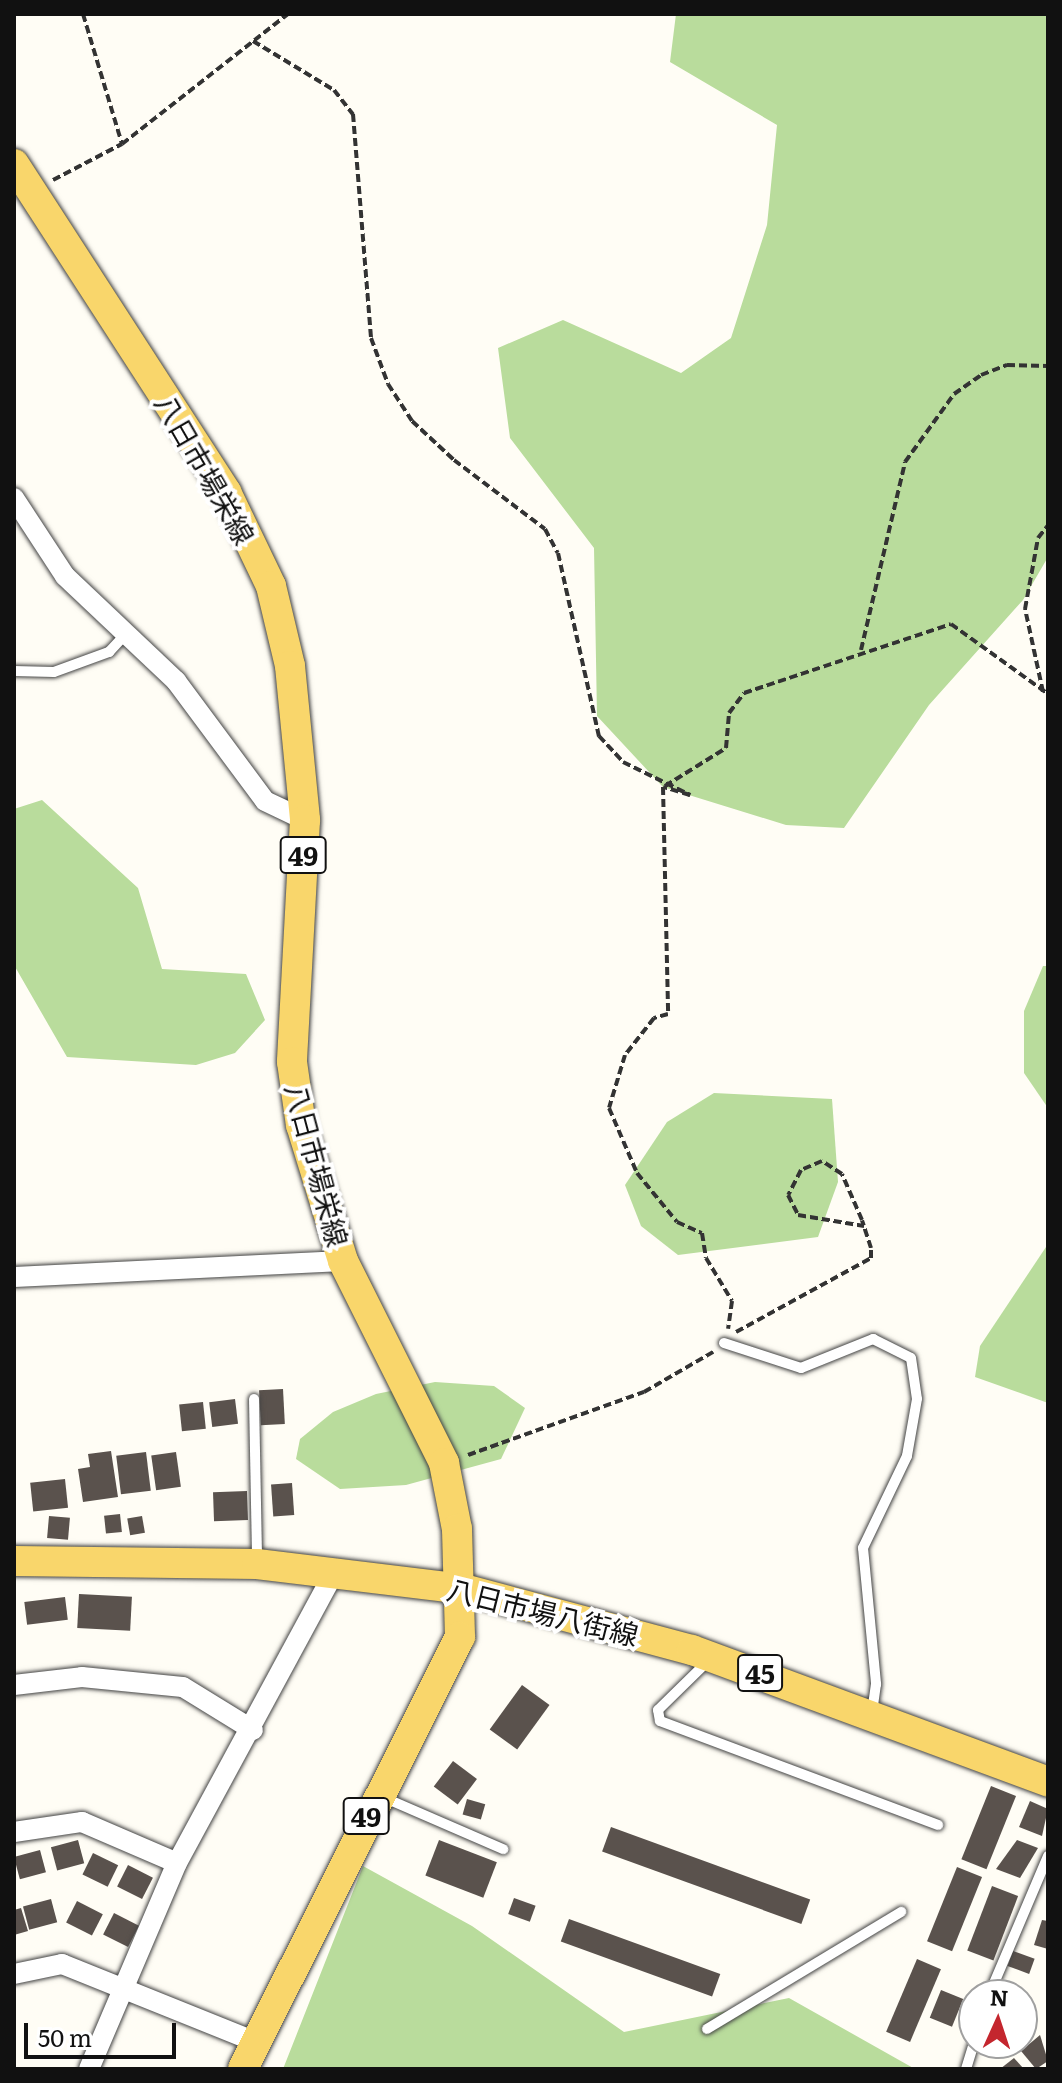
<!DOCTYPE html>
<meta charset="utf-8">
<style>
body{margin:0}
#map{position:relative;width:1062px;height:2083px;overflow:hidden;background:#fffdf5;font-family:Literata,"Noto Sans JP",serif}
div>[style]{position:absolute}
.forest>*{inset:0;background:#b9dc9c}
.building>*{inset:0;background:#5a524d;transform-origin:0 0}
.path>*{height:4px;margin-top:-2px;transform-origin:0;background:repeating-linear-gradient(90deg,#333 0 8px,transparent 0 12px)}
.roads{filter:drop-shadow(0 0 2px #444) drop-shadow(0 0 2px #444)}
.lane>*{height:10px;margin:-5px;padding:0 5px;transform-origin:5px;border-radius:5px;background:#fff}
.street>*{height:20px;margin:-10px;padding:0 10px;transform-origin:10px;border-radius:10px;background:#fff}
.primary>*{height:30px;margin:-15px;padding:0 15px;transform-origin:15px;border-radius:15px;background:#f9d66b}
span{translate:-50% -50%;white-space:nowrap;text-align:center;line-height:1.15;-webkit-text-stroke:8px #fff;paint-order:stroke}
.shield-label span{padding:2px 6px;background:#fff;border:2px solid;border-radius:6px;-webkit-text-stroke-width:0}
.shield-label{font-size:26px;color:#111;font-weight:700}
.street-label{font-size:28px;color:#111}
.frame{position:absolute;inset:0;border:16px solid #111;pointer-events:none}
.north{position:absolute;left:958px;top:1979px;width:80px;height:80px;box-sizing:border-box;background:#fff;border:2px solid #a0a0a0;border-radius:50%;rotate:3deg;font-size:22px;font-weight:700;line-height:32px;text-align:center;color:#111}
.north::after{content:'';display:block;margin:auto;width:28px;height:36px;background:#c4262e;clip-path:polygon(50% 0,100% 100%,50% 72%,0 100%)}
.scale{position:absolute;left:24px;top:2023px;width:152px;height:36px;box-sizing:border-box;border:4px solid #111;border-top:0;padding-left:10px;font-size:24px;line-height:28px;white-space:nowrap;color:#111;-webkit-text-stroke:6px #fff;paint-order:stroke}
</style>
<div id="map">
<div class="forest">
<i style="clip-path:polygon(676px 14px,1048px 14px,1048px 557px,1023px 600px,929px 705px,844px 828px,786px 825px,663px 787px,597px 716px,594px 548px,510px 438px,498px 348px,563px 320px,681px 373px,731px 338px,767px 225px,777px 125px,670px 62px)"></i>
<i style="clip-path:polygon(42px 800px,138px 888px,162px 969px,246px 974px,265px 1020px,235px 1053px,196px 1065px,67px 1057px,14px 965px,14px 809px)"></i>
<i style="clip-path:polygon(1043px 966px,1048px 966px,1048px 1108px,1024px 1073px,1024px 1011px)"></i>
<i style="clip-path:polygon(714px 1093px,832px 1099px,838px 1182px,818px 1237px,678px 1255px,641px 1226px,625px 1185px,667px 1122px)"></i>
<i style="clip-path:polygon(1048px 1244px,1048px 1403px,975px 1377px,980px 1346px)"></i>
<i style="clip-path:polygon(435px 1382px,494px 1386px,525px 1408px,501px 1459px,406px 1485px,340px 1489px,296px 1459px,300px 1439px,333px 1412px,376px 1394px)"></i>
<i style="clip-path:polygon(363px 1866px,472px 1926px,624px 2032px,789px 1998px,915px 2069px,283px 2069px)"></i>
</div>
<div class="building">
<i style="left:283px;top:1389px;width:35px;height:24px;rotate:87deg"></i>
<i style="left:235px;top:1399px;width:25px;height:26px;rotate:83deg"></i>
<i style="left:203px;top:1402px;width:27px;height:24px;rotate:84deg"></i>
<i style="clip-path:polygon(111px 1451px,118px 1497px,83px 1502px,78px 1469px,90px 1467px,88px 1454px)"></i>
<i style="left:146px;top:1452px;width:39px;height:30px;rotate:83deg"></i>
<i style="left:176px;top:1452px;width:35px;height:25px;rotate:82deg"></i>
<i style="left:65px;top:1479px;width:29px;height:35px;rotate:84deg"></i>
<i style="left:292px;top:1483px;width:32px;height:21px;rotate:86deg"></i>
<i style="left:247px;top:1491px;width:29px;height:34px;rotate:88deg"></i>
<i style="left:120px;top:1514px;width:18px;height:16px;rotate:84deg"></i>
<i style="left:49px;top:1516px;width:21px;height:22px;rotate:5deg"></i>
<i style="left:142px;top:1516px;width:17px;height:15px;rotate:80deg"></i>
<i style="left:79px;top:1594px;width:53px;height:34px;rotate:3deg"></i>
<i style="left:65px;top:1597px;width:23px;height:41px;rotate:83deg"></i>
<i style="left:522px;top:1685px;width:34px;height:55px;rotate:36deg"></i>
<i style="left:453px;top:1761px;width:30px;height:32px;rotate:37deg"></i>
<i style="left:991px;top:1786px;width:27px;height:79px;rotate:22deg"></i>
<i style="left:467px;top:1799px;width:19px;height:16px;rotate:16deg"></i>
<i style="clip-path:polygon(1030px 1801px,1048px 1809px,1042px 1836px,1019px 1827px)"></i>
<i style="left:611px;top:1827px;width:212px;height:26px;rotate:20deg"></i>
<i style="left:78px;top:1840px;width:24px;height:28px;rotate:75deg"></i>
<i style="left:439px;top:1840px;width:62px;height:38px;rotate:21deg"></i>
<i style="clip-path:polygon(1017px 1840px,1038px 1848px,1020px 1878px,996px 1869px)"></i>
<i style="left:40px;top:1850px;width:23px;height:27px;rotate:75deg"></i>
<i style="left:93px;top:1853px;width:28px;height:24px;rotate:26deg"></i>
<i style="left:128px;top:1865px;width:28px;height:24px;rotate:27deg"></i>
<i style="left:957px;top:1867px;width:27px;height:80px;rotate:22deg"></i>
<i style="left:992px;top:1886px;width:28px;height:69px;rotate:21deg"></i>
<i style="left:514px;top:1898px;width:23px;height:17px;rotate:20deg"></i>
<i style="left:51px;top:1899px;width:24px;height:29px;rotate:75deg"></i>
<i style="left:77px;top:1901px;width:29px;height:24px;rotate:27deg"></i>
<i style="clip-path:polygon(21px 1908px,28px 1931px,14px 1935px,14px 1910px)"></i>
<i style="left:114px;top:1913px;width:28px;height:24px;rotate:27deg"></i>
<i style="left:569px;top:1919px;width:161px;height:24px;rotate:20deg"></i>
<i style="clip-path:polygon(1042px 1920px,1048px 1921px,1048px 1949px,1034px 1945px)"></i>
<i style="left:1013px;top:1951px;width:23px;height:16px;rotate:20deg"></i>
<i style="left:917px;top:1959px;width:26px;height:79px;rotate:23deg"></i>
<i style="left:941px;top:1990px;width:24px;height:30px;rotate:22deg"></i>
<i style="clip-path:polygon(1040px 2035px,1048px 2061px,1036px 2069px,1021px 2051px)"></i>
<i style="clip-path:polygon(985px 2043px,1006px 2043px,998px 2056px)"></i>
<i style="clip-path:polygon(1014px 2058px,1024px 2069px,1000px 2069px)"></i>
</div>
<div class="path">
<i style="left:83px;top:14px;width:136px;rotate:73.3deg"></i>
<i style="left:253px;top:41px;width:95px;rotate:31.2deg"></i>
<i style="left:334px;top:90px;width:31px;rotate:52deg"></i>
<i style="left:353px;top:114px;width:225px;rotate:85.4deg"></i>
<i style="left:371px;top:338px;width:49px;rotate:69.7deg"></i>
<i style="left:388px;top:384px;width:44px;rotate:57deg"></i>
<i style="left:412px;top:421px;width:57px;rotate:42.9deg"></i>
<i style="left:454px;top:460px;width:114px;rotate:37.2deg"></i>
<i style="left:545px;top:529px;width:27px;rotate:62deg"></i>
<i style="left:558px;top:553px;width:188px;rotate:77.4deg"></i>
<i style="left:599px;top:736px;width:35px;rotate:47deg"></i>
<i style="left:623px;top:762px;width:75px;rotate:26.2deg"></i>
<i style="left:690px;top:795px;width:28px;rotate:-163deg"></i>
<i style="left:53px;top:180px;width:78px;rotate:-27.6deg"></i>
<i style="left:122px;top:144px;width:211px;rotate:-38.1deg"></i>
<i style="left:861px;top:650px;width:193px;rotate:-76.8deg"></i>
<i style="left:905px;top:462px;width:84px;rotate:-54.2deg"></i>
<i style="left:954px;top:394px;width:33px;rotate:-35deg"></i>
<i style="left:981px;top:375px;width:28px;rotate:-21deg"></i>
<i style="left:1007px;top:365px;width:41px;rotate:1.4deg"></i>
<i style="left:1043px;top:692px;width:85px;rotate:-102.2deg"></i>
<i style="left:1025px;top:609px;width:72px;rotate:-79.6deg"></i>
<i style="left:1038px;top:538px;width:16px;rotate:-52deg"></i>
<i style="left:665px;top:786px;width:72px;rotate:-31.9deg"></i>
<i style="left:726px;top:748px;width:35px;rotate:-85deg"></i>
<i style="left:729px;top:713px;width:25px;rotate:-53deg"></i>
<i style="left:744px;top:693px;width:218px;rotate:-18.4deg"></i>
<i style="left:951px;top:624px;width:120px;rotate:35.8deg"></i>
<i style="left:663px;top:787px;width:227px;rotate:88.7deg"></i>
<i style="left:668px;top:1014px;width:15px;rotate:164deg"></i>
<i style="left:654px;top:1018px;width:47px;rotate:128.1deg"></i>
<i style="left:625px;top:1055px;width:55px;rotate:106.8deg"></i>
<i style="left:609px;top:1108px;width:71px;rotate:66.7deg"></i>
<i style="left:637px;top:1173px;width:63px;rotate:50.8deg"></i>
<i style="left:677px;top:1222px;width:27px;rotate:24deg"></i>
<i style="left:702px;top:1233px;width:25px;rotate:81deg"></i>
<i style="left:706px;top:1258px;width:50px;rotate:58.8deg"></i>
<i style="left:732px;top:1301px;width:28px;rotate:98deg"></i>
<i style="left:736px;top:1332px;width:154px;rotate:-28.7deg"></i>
<i style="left:871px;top:1258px;width:10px;rotate:-90deg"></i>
<i style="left:871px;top:1248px;width:29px;rotate:-108deg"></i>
<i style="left:862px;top:1220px;width:50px;rotate:-113.5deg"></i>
<i style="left:842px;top:1174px;width:24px;rotate:-147deg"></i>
<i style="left:822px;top:1161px;width:23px;rotate:157deg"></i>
<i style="left:801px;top:1170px;width:28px;rotate:117deg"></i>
<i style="left:788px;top:1195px;width:22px;rotate:63deg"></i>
<i style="left:798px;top:1215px;width:67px;rotate:9.5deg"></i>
<i style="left:468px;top:1455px;width:187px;rotate:-19.7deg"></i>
<i style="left:644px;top:1392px;width:80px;rotate:-30.1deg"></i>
</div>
<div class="roads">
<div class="lane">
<i style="left:14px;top:671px;width:40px;rotate:1.4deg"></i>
<i style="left:54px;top:672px;width:59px;rotate:-20deg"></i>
<i style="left:109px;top:652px;width:21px;rotate:-47deg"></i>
<i style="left:724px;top:1343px;width:81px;rotate:18deg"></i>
<i style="left:801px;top:1368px;width:78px;rotate:-21.9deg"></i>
<i style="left:873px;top:1339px;width:42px;rotate:26.6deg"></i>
<i style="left:911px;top:1358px;width:41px;rotate:81.7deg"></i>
<i style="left:917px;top:1399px;width:58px;rotate:100deg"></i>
<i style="left:907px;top:1456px;width:102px;rotate:115.6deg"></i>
<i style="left:863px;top:1548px;width:137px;rotate:84.5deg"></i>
<i style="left:876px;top:1684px;width:28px;rotate:98deg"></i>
<i style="left:254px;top:1399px;width:163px;rotate:88.9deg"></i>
<i style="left:708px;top:1661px;width:70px;rotate:135.6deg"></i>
<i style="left:658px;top:1710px;width:11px;rotate:80deg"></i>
<i style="left:660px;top:1721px;width:297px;rotate:20.5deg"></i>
<i style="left:385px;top:1798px;width:129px;rotate:23.4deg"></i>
<i style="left:989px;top:1995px;width:151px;rotate:-67deg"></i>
<i style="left:707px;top:2029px;width:227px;rotate:-31.1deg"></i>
<i style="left:966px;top:2069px;width:27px;rotate:-73deg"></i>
</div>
<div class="street">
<i style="left:14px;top:498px;width:93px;rotate:56.8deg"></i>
<i style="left:65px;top:576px;width:153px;rotate:43.4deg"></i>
<i style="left:176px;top:681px;width:149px;rotate:53.4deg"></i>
<i style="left:265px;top:801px;width:44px;rotate:25.4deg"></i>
<i style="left:14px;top:1277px;width:329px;rotate:-2.8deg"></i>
<i style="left:14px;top:1685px;width:68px;rotate:-6.7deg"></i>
<i style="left:82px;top:1677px;width:101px;rotate:5.7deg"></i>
<i style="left:183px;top:1687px;width:82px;rotate:31.6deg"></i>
<i style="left:14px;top:1832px;width:69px;rotate:-8.4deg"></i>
<i style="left:82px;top:1822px;width:103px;rotate:23.3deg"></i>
<i style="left:14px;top:1974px;width:49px;rotate:-11.8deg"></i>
<i style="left:62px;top:1964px;width:207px;rotate:21.9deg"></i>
<i style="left:89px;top:2069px;width:224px;rotate:-66.9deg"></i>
<i style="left:177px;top:1863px;width:334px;rotate:-61.6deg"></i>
</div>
<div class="primary">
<i style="left:14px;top:164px;width:391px;rotate:57.1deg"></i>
<i style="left:226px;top:492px;width:104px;rotate:64.4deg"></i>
<i style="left:271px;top:586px;width:82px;rotate:76.6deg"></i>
<i style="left:290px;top:666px;width:155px;rotate:84.4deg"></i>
<i style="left:305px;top:820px;width:242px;rotate:93.1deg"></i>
<i style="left:292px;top:1062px;width:64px;rotate:81.9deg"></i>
<i style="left:301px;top:1125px;width:142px;rotate:72.8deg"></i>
<i style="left:343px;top:1261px;width:226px;rotate:63.4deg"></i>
<i style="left:444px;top:1463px;width:67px;rotate:78.9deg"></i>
<i style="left:457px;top:1529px;width:108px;rotate:88.4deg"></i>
<i style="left:460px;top:1637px;width:483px;rotate:116.7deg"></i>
<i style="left:14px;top:1561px;width:243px;rotate:0.7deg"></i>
<i style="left:257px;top:1564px;width:209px;rotate:6.9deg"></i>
<i style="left:464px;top:1589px;width:236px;rotate:15deg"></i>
<i style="left:692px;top:1650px;width:380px;rotate:20.3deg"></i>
</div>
</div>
<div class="shield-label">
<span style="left:303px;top:855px">49</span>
<span style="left:760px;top:1673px">45</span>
<span style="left:366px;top:1816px">49</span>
</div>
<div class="street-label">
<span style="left:206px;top:469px;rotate:60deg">八日市場栄線</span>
<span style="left:318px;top:1165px;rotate:75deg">八日市場栄線</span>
<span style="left:543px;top:1611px;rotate:14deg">八日市場八街線</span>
</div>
<div class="frame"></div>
<div class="north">N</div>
<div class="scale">50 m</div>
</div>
